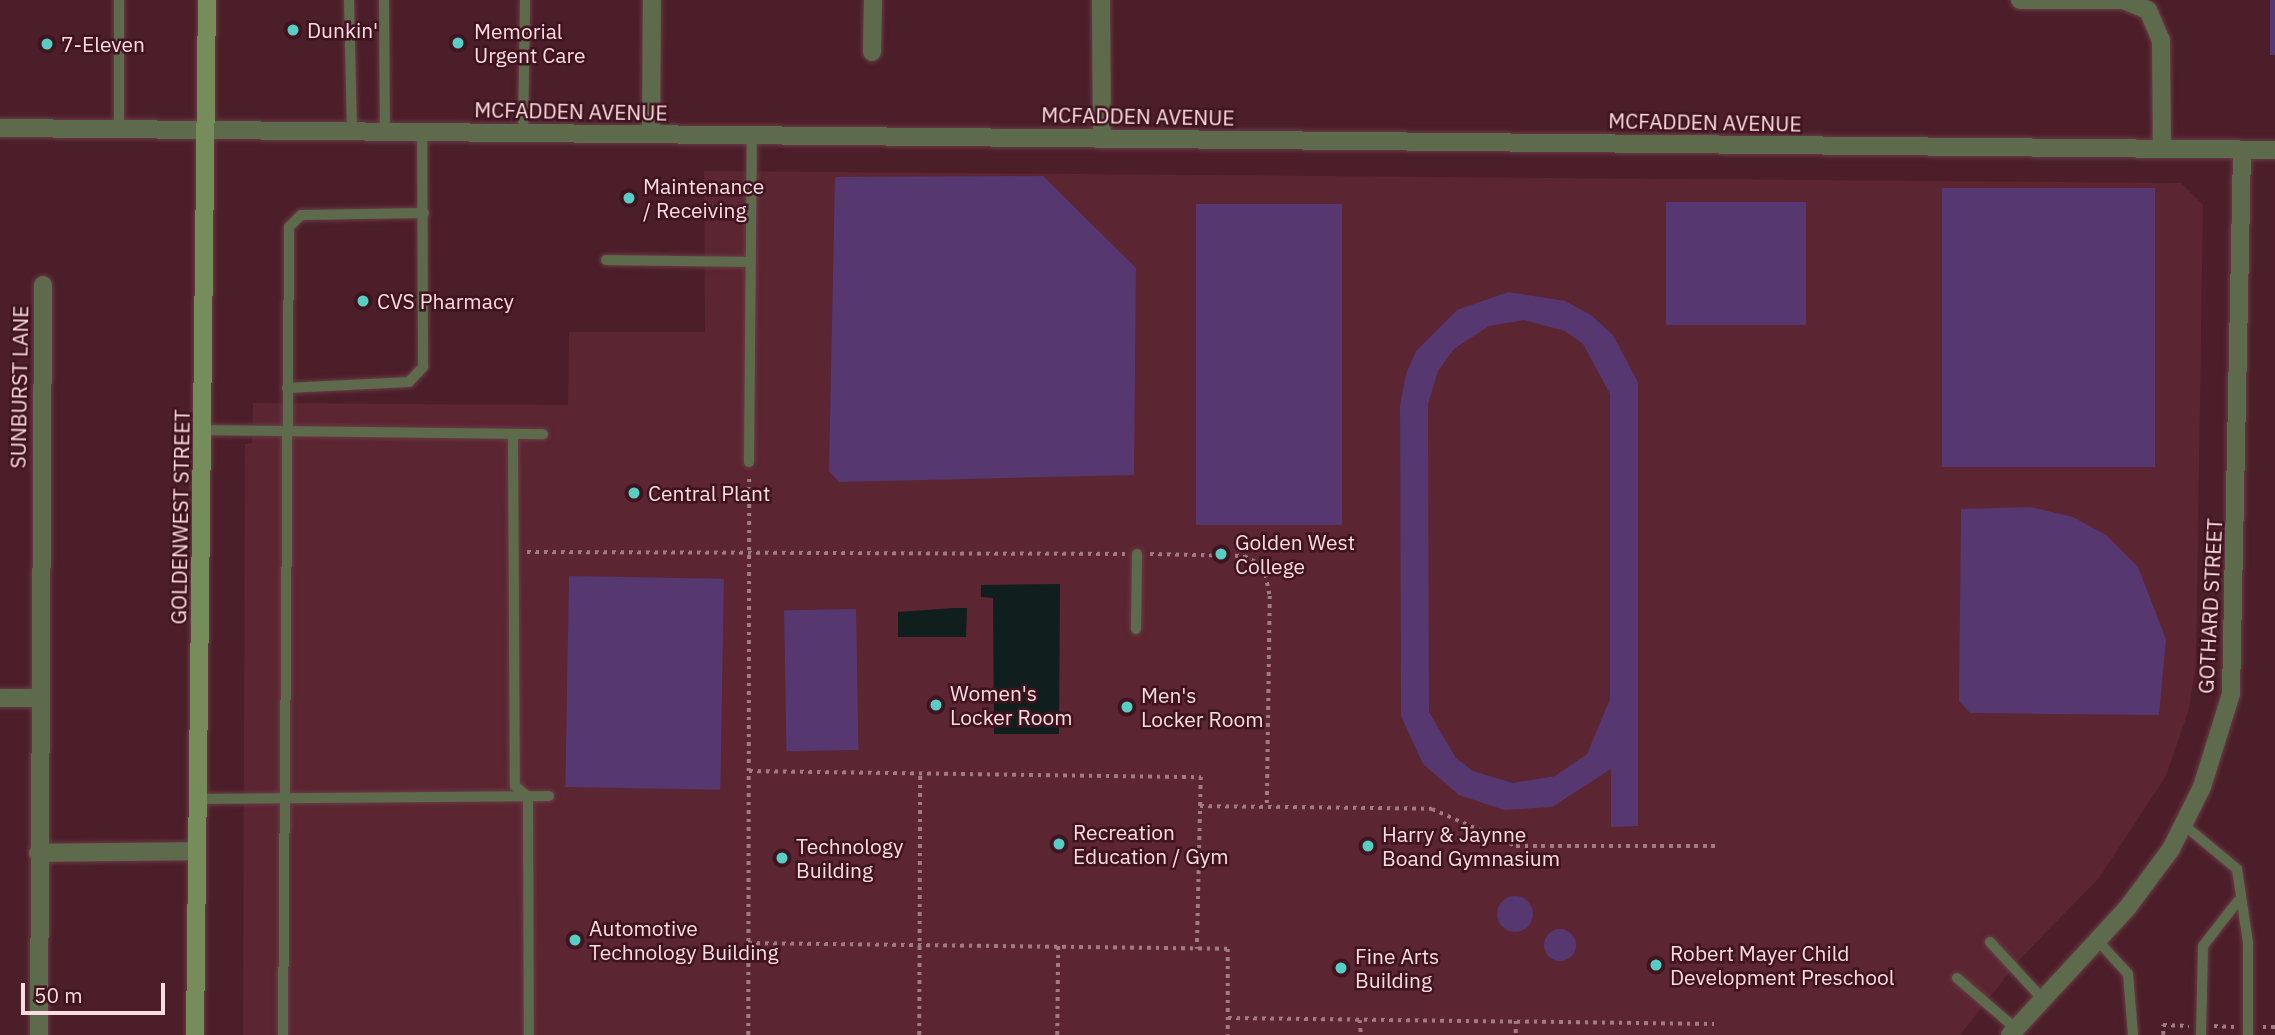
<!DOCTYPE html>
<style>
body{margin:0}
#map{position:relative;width:2275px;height:1035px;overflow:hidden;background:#4c1e29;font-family:"IBM Plex Sans",sans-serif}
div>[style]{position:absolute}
.built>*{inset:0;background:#5b2531}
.green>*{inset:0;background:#56376f;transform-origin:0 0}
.round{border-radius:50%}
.water>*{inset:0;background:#101f1e}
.path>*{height:3.5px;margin-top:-1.75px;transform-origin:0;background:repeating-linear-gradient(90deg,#a17a82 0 3.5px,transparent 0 8.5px)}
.roads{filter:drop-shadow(0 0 2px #683c46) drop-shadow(0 0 2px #683c46)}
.service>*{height:10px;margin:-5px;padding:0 5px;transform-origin:5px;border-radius:5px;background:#5d6b4c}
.minor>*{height:18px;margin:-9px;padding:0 9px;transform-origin:9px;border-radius:9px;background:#5d6b4c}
.tertiary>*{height:18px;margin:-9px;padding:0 9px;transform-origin:9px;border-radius:9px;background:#5d6b4c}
.secondary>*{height:18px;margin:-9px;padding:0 9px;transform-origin:9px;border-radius:9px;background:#768c5b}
.dots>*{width:19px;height:19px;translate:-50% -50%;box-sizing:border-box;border:4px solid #40141f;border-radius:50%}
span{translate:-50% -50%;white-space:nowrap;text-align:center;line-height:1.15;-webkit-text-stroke:5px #40141f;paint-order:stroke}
.poi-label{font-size:21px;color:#fbdce0}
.left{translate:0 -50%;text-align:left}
.street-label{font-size:21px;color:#fbdce0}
.scale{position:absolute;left:21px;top:983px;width:144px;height:32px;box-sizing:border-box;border:4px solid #fbdce0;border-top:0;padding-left:9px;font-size:21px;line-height:24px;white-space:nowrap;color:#fbdce0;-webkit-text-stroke:5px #40141f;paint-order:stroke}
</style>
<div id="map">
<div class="built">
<i style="clip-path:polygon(704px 171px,2181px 183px,2203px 205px,2196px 664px,2189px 709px,2166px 776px,2099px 878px,2020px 959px,1960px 1035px,243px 1035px,245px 444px,252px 443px,253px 403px,568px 405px,569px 332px,705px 332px)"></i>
</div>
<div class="green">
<i style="left:2270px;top:0;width:5px;height:55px"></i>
<i style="clip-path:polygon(1043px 176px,1136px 268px,1134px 475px,839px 482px,829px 471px,835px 177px)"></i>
<i style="left:1942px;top:188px;width:213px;height:279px"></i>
<i style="left:1666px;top:202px;width:140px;height:123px"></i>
<i style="left:1196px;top:204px;width:146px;height:321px"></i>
<i style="clip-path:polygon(evenodd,1508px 292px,1565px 301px,1591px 315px,1613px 335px,1638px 382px,1638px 826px,1611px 827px,1611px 769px,1552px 807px,1504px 810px,1459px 795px,1423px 764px,1401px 716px,1400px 405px,1406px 374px,1416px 351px,1457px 310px,1508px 292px,1524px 320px,1565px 331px,1583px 344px,1610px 394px,1610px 699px,1587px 754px,1555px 776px,1513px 783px,1473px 771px,1456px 758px,1429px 712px,1428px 404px,1438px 371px,1454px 349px,1489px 326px,1524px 320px)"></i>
<i style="clip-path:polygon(2031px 507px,2073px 517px,2106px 535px,2138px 567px,2166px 639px,2159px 715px,1970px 713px,1959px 701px,1961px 509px)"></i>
<i style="left:569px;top:576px;width:155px;height:211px;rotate:1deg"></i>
<i style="left:856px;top:609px;width:141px;height:72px;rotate:89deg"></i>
<i class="round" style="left:1497px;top:896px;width:36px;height:36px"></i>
<i class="round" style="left:1544px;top:929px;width:32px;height:32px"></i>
</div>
<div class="water">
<i style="clip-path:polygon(1060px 584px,1059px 734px,994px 734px,993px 598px,981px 597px,981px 585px)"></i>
<i style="clip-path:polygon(954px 608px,967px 608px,966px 637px,898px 637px,898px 612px)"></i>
</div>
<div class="path">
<i style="left:527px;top:552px;width:598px;rotate:0.19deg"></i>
<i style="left:1150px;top:554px;width:94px;rotate:1.2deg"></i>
<i style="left:1244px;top:556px;width:22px;rotate:27deg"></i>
<i style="left:1264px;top:566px;width:31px;rotate:79deg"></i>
<i style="left:1270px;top:596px;width:209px;rotate:90.8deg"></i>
<i style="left:749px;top:771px;width:452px;rotate:0.8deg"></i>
<i style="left:1201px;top:777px;width:172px;rotate:91.3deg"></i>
<i style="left:1200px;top:806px;width:232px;rotate:0.7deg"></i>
<i style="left:1432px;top:809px;width:92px;rotate:23.8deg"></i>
<i style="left:1516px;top:846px;width:199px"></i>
<i style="left:748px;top:943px;width:480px;rotate:0.7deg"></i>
<i style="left:1228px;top:949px;width:86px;rotate:90deg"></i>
<i style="left:1228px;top:1018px;width:486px;rotate:0.7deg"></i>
<i style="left:1360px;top:1020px;width:15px;rotate:86deg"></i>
<i style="left:1516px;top:1021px;width:14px;rotate:90deg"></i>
<i style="left:2214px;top:1026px;width:20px;rotate:3deg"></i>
<i style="left:2263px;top:1027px;width:12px"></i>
<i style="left:748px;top:1035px;width:560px;rotate:-89.9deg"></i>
<i style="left:919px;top:1035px;width:262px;rotate:-89.8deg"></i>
<i style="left:1057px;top:1035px;width:89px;rotate:-89.4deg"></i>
<i style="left:2163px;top:1035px;width:10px;rotate:-90deg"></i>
<i style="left:2163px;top:1025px;width:26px;rotate:2deg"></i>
</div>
<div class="roads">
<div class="service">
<i style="left:119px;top:0;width:129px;rotate:90deg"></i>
<i style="left:349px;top:0;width:131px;rotate:88.7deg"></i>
<i style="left:384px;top:0;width:131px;rotate:89.6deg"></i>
<i style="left:523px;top:133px;width:133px;rotate:-89.1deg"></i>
<i style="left:606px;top:260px;width:144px;rotate:0.8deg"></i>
<i style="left:287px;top:388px;width:122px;rotate:-2.8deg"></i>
<i style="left:409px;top:382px;width:21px;rotate:-47deg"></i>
<i style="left:423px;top:367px;width:235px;rotate:-90.2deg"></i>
<i style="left:204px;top:430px;width:339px;rotate:0.7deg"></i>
<i style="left:513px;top:434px;width:352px;rotate:89.7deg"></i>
<i style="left:515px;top:786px;width:17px;rotate:40deg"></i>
<i style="left:528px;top:797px;width:238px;rotate:89.8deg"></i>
<i style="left:749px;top:462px;width:327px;rotate:-89.5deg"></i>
<i style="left:1136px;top:629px;width:75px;rotate:-89.2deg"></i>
<i style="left:198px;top:799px;width:351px;rotate:-0.5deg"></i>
<i style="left:2184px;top:825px;width:69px;rotate:39.7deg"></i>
<i style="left:2237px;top:869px;width:75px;rotate:81.5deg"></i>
<i style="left:2248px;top:943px;width:92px;rotate:90deg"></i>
<i style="left:2097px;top:940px;width:46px;rotate:47.6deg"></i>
<i style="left:2128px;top:974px;width:61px;rotate:85.3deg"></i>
<i style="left:1990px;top:942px;width:75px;rotate:47.2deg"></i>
<i style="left:1957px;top:978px;width:77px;rotate:40.8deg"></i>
<i style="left:283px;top:1035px;width:808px;rotate:-89.57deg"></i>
<i style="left:289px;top:227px;width:17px;rotate:-45deg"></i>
<i style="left:301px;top:215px;width:123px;rotate:-0.9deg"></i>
<i style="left:2201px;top:1035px;width:89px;rotate:-88.7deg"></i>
<i style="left:2203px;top:946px;width:56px;rotate:-52.3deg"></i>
</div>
<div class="minor">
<i style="left:1101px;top:0;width:139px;rotate:89.6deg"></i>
<i style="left:2020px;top:0;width:103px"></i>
<i style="left:2123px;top:0;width:27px;rotate:22deg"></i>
<i style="left:2148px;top:10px;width:33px;rotate:67deg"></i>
<i style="left:2161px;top:40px;width:109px;rotate:89.5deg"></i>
<i style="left:872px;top:52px;width:52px;rotate:-88.9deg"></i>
<i style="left:651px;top:134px;width:134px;rotate:-89.6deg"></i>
<i style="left:0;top:698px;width:39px"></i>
<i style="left:38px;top:853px;width:159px;rotate:-0.7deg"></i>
<i style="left:39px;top:1035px;width:750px;rotate:-89.69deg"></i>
</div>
<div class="tertiary">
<i style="left:0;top:128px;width:2275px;rotate:0.55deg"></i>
<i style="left:2010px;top:1035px;width:174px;rotate:-47.3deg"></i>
<i style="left:2128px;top:907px;width:72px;rotate:-53.4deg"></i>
<i style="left:2171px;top:849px;width:69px;rotate:-63.4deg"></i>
<i style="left:2202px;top:787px;width:97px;rotate:-72.7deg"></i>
<i style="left:2231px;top:694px;width:544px;rotate:-88.84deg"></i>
</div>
<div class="secondary">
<i style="left:195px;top:1035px;width:1035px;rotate:-89.34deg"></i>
</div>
</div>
<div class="dots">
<i style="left:293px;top:30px;background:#56cec4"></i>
<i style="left:458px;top:43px;background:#56cec4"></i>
<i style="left:47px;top:44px;background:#56cec4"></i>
<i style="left:629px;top:198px;background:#56cec4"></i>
<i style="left:363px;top:301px;background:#56cec4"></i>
<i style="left:634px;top:493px;background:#56cec4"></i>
<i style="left:1221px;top:554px;background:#56cec4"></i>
<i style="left:936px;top:705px;background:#56cec4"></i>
<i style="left:1127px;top:707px;background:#56cec4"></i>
<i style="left:1059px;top:844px;background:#56cec4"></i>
<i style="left:1368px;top:846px;background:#56cec4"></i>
<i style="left:782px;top:858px;background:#56cec4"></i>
<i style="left:575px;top:940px;background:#56cec4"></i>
<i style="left:1656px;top:965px;background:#56cec4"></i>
<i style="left:1341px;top:968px;background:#56cec4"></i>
</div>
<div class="poi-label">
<span class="left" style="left:307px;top:30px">Dunkin'</span>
<span class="left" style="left:474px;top:43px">Memorial<br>Urgent Care</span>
<span class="left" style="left:61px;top:44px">7-Eleven</span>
<span class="left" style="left:643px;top:198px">Maintenance<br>/ Receiving</span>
<span class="left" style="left:377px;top:301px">CVS Pharmacy</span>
<span class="left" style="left:648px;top:493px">Central Plant</span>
<span class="left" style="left:1235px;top:554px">Golden West<br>College</span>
<span class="left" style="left:950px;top:705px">Women's<br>Locker Room</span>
<span class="left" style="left:1141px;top:707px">Men's<br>Locker Room</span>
<span class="left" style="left:1073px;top:844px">Recreation<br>Education / Gym</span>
<span class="left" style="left:1382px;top:846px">Harry &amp; Jaynne<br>Boand Gymnasium</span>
<span class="left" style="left:796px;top:858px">Technology<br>Building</span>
<span class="left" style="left:589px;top:940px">Automotive<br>Technology Building</span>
<span class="left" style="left:1670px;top:965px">Robert Mayer Child<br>Development Preschool</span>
<span class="left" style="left:1355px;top:968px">Fine Arts<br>Building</span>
</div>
<div class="street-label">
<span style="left:571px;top:111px;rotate:1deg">MCFADDEN AVENUE</span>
<span style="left:1138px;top:116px;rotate:1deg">MCFADDEN AVENUE</span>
<span style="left:1705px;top:122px;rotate:1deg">MCFADDEN AVENUE</span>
<span style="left:19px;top:387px;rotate:-89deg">SUNBURST LANE</span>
<span style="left:180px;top:517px;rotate:-89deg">GOLDENWEST STREET</span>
<span style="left:2210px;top:606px;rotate:-87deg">GOTHARD STREET</span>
</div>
<div class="scale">50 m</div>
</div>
